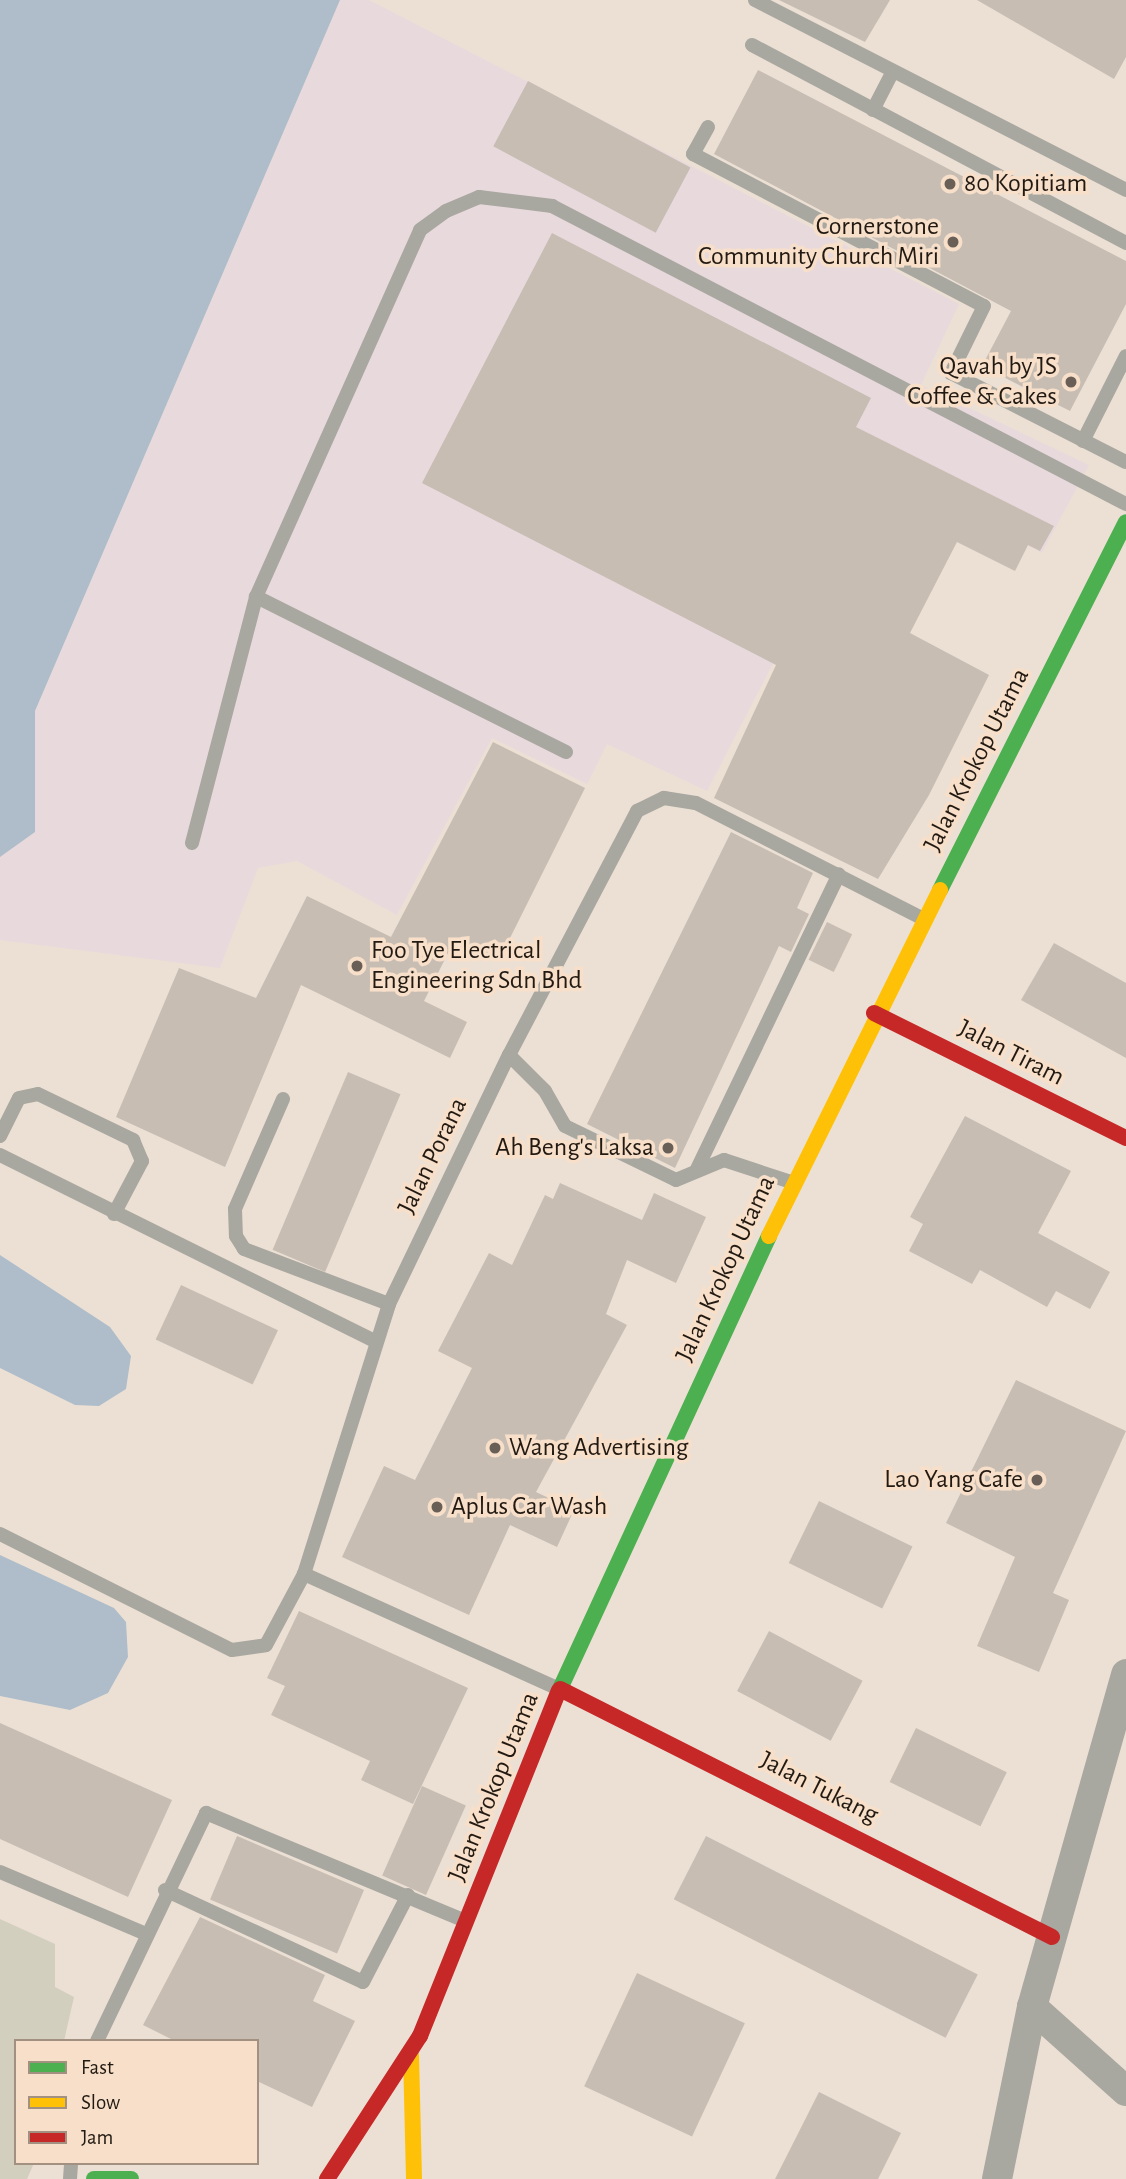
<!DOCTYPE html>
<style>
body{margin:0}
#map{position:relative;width:1126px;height:2179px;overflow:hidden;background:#ece0d4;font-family:"Alegreya Sans",sans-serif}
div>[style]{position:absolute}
.industrial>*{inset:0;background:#e8d9dd}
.green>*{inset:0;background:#d2cfbf}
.water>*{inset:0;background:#afbdca}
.building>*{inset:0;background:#c7bdb3;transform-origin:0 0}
.lane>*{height:14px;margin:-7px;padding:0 7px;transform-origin:7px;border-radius:7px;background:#a8a7a0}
.street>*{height:30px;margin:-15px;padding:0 15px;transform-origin:15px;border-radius:15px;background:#a8a7a0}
.fast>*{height:16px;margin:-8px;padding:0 8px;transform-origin:8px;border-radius:8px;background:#4caf50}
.slow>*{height:16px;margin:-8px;padding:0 8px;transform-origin:8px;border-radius:8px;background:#ffc107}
.jam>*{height:16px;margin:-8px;padding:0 8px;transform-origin:8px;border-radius:8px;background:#c62828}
.dots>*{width:19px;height:19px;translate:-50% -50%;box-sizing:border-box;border:4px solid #f7dfc9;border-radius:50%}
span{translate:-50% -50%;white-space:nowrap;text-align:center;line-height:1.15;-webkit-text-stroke:7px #f7dfc9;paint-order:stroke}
.poi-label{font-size:26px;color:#221a12}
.left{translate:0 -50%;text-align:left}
.right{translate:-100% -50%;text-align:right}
.street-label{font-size:26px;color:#221a12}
.legend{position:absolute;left:14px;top:2039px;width:245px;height:126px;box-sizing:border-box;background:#f7dfc9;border:2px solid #a29080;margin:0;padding:9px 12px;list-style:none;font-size:21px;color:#221a12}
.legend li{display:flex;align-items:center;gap:14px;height:35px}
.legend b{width:35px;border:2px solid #a29080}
</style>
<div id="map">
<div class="industrial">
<i style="clip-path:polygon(340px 0,369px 0,959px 304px,921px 385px,1089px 465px,1042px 553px,874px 469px,707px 791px,607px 744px,587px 784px,492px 738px,397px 915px,297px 861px,258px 868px,220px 968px,0 940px,0 857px,35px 832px,35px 711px)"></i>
</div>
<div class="green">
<i style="clip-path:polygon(0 1919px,55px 1944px,55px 1987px,74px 1997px,64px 2041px,16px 2041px,16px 2163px,34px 2163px,27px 2179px,0 2179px)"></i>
</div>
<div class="water">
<i style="clip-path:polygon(0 0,340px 0,35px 711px,35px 832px,0 857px)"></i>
<i style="clip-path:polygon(0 1255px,110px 1327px,131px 1356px,126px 1389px,99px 1406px,75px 1405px,0 1368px)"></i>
<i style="clip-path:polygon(0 1555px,114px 1608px,126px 1622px,128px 1657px,108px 1693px,70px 1710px,0 1696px)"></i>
</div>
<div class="building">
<i style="clip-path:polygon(779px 0,890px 0,865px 42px)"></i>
<i style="clip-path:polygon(977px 0,1126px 0,1126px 57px,1114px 79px)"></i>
<i style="clip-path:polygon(758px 70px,1126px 261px,1126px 304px,1070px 411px,982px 366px,1011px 311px,714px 154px)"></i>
<i style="left:528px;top:81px;width:184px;height:74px;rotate:28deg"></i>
<i style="clip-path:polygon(552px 233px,871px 398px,856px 427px,1054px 526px,1040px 551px,1028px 545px,1015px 571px,957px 542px,910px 633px,989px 675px,929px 795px,878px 879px,714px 798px,776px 665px,422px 483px)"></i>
<i style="clip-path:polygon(493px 742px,585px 788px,499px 960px,455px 939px,424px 1001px,467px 1022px,450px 1058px,301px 985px,225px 1167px,116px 1117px,179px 968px,256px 998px,307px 896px,391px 937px)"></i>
<i style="clip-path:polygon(731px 832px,813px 873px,797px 908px,809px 914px,791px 952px,779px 946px,675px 1168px,587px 1124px)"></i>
<i style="left:827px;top:922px;width:28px;height:42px;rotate:26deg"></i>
<i style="clip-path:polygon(1054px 943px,1126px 983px,1126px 1058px,1021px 1000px)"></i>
<i style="left:348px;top:1072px;width:57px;height:193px;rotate:23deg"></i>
<i style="clip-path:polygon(965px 1116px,1071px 1171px,1038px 1233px,1110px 1272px,1090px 1309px,1056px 1291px,1047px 1307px,980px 1270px,972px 1284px,909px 1251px,923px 1224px,910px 1217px)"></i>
<i style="clip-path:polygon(560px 1183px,642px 1220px,654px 1193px,706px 1217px,676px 1283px,627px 1260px,606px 1314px,627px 1325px,536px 1492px,574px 1510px,557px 1547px,510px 1525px,469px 1615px,342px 1557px,384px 1466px,415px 1480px,472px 1368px,438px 1351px,489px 1253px,512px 1265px,545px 1195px,553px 1199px)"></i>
<i style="left:181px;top:1285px;width:107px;height:60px;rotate:25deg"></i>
<i style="clip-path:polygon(1016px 1380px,1126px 1431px,1053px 1593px,1069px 1600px,1039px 1672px,977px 1646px,1015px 1557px,946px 1523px)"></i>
<i style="left:819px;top:1501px;width:104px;height:69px;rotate:26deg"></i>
<i style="clip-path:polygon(299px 1611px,468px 1688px,413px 1804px,361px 1780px,370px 1761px,271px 1715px,285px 1686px,267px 1678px)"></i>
<i style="left:769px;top:1631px;width:106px;height:68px;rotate:28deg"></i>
<i style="clip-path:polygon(0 1723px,172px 1800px,128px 1897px,0 1839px)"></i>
<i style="left:916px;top:1728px;width:101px;height:60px;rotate:26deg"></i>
<i style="left:422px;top:1786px;width:48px;height:98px;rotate:24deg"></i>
<i style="left:237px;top:1836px;width:138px;height:69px;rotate:23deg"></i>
<i style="left:706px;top:1836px;width:305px;height:71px;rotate:27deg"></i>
<i style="clip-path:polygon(200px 1917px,325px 1975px,313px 2001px,355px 2021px,312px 2107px,257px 2081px,257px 2041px,175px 2041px,143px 2025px)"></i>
<i style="left:637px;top:1973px;width:119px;height:125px;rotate:25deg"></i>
<i style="clip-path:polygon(819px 2092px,901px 2133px,878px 2179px,775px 2179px)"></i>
</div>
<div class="lane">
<i style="left:755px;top:0;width:417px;rotate:27.1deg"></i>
<i style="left:752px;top:45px;width:423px;rotate:27.9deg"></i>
<i style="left:873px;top:110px;width:42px;rotate:-62.8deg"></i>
<i style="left:708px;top:127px;width:31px;rotate:119deg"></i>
<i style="left:693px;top:154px;width:328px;rotate:27.6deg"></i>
<i style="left:984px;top:306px;width:75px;rotate:116.2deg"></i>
<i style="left:951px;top:373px;width:196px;rotate:27deg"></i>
<i style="left:1083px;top:441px;width:95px;rotate:-63.2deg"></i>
<i style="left:566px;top:752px;width:347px;rotate:-153.4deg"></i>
<i style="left:256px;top:597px;width:402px;rotate:-65.9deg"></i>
<i style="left:420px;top:230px;width:32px;rotate:-36deg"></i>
<i style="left:446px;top:211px;width:36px;rotate:-23deg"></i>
<i style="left:479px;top:197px;width:74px;rotate:7deg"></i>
<i style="left:552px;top:206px;width:647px;rotate:27.44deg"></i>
<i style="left:192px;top:843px;width:254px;rotate:-75.4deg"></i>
<i style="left:509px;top:1055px;width:51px;rotate:45deg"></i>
<i style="left:545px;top:1091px;width:40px;rotate:60.3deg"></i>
<i style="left:565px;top:1126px;width:123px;rotate:25.9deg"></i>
<i style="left:676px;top:1180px;width:52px;rotate:-22.6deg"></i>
<i style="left:724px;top:1160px;width:71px;rotate:18.2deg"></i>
<i style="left:283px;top:1099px;width:120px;rotate:113.6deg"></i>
<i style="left:235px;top:1209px;width:27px;rotate:88deg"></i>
<i style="left:236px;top:1236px;width:15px;rotate:58deg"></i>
<i style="left:244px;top:1249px;width:155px;rotate:20.8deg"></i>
<i style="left:0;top:1136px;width:42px;rotate:-63.4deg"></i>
<i style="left:19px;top:1098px;width:19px;rotate:-12deg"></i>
<i style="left:38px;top:1094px;width:106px;rotate:25.8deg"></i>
<i style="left:133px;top:1140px;width:23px;rotate:67deg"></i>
<i style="left:142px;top:1161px;width:60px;rotate:117.8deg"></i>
<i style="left:0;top:1155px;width:416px;rotate:26.4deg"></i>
<i style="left:697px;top:1169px;width:327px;rotate:-64.3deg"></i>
<i style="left:0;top:1534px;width:259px;rotate:26.6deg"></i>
<i style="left:232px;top:1650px;width:34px;rotate:-8deg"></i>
<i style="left:266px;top:1645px;width:81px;rotate:-61.8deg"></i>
<i style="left:559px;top:1689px;width:280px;rotate:-155.7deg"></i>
<i style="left:304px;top:1574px;width:283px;rotate:-72.5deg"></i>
<i style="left:389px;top:1304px;width:276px;rotate:-64.3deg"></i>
<i style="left:509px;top:1055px;width:276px;rotate:-62.3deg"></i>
<i style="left:637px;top:811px;width:30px;rotate:-26deg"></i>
<i style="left:664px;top:798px;width:32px;rotate:9deg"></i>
<i style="left:696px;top:803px;width:256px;rotate:27deg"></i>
<i style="left:0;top:1872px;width:159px;rotate:23deg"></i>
<i style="left:165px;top:1890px;width:218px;rotate:24.9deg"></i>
<i style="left:363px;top:1982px;width:98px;rotate:-62.7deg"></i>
<i style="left:97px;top:2041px;width:253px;rotate:-64.4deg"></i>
<i style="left:206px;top:1813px;width:281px;rotate:22.6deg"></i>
<i style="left:70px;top:2179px;width:16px;rotate:-86deg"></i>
</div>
<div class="street">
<i style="left:1032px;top:2007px;width:126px;rotate:41.8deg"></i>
<i style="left:997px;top:2179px;width:176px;rotate:-78.5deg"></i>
<i style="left:1032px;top:2007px;width:346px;rotate:-74.2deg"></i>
</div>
<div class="fast">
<i style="left:940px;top:890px;width:412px;rotate:-63.2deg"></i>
<i style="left:559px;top:1691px;width:501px;rotate:-65.22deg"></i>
<i style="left:94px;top:2179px;width:37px"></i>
</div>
<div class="slow">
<i style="left:769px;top:1236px;width:386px;rotate:-63.7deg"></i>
<i style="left:411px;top:2055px;width:124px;rotate:88.6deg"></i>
</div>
<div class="jam">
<i style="left:874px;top:1013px;width:281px;rotate:26.4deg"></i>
<i style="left:560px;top:1689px;width:551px;rotate:26.75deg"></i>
<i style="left:327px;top:2179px;width:171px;rotate:-57deg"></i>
<i style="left:420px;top:2036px;width:372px;rotate:-68.1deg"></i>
</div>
<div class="dots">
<i style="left:950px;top:184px;background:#695f56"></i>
<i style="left:953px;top:242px;background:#695f56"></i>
<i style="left:1071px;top:382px;background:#695f56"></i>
<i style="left:357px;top:966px;background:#695f56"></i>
<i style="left:668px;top:1148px;background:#695f56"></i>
<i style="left:495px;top:1448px;background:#695f56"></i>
<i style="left:1037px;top:1480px;background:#695f56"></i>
<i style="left:437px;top:1507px;background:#695f56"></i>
</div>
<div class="poi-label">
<span class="left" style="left:964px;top:184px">80 Kopitiam</span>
<span class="right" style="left:939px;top:242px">Cornerstone<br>Community Church Miri</span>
<span class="right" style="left:1057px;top:382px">Qavah by JS<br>Coffee &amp; Cakes</span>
<span class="left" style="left:371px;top:966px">Foo Tye Electrical<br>Engineering Sdn Bhd</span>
<span class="right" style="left:654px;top:1148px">Ah Beng's Laksa</span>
<span class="left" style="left:509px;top:1448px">Wang Advertising</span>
<span class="right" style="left:1023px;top:1480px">Lao Yang Cafe</span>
<span class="left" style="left:451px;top:1507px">Aplus Car Wash</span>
</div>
<div class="street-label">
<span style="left:977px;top:760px;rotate:-63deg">Jalan Krokop Utama</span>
<span style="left:1011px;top:1053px;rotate:27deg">Jalan Tiram</span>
<span style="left:433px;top:1156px;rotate:-64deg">Jalan Porana</span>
<span style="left:726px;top:1269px;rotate:-65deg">Jalan Krokop Utama</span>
<span style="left:494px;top:1787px;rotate:-68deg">Jalan Krokop Utama</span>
<span style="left:819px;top:1788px;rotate:27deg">Jalan Tukang</span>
</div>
<ul class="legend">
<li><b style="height:9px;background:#4caf50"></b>Fast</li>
<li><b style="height:9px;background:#ffc107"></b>Slow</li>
<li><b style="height:9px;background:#c62828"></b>Jam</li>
</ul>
</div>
